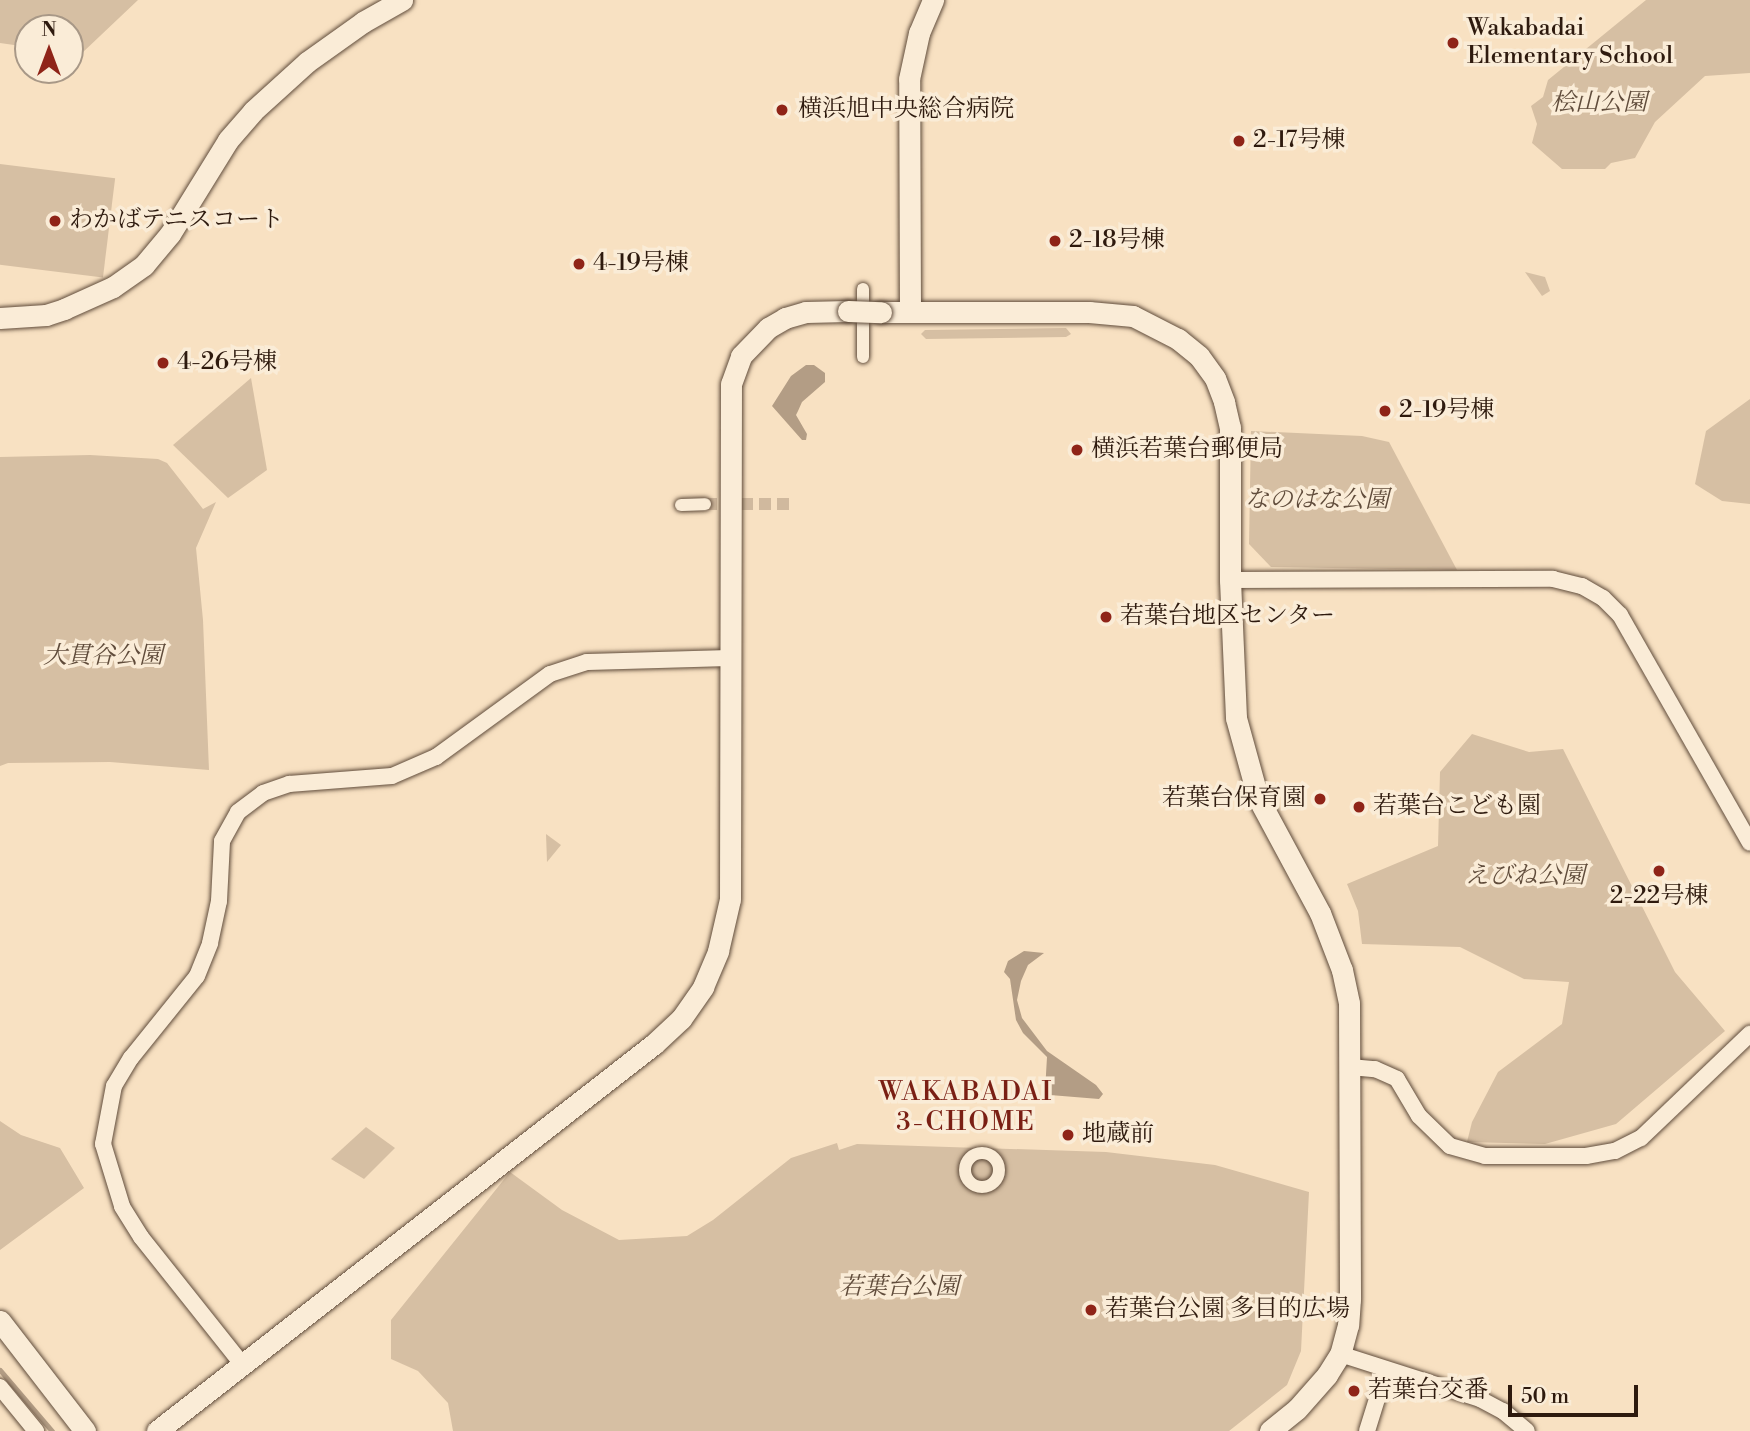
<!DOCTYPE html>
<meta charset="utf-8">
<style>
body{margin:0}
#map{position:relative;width:1750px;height:1431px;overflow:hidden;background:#f8e1c2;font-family:"Libre Bodoni","Noto Serif JP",serif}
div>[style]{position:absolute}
.green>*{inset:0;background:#d6bfa3;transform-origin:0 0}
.water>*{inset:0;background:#b39d85}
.stream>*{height:5px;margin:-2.5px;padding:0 2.5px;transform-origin:2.5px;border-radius:2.5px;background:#b39d85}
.pedestrian-tunnel>*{height:12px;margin-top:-6px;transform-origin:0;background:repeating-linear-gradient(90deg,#d0b99e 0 12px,transparent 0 18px)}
.roads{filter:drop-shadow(0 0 2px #604c3b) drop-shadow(0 0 2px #604c3b)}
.pedestrian>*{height:12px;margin:-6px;padding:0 6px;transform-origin:6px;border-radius:6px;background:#faecd7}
.pedestrian>.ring{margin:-6px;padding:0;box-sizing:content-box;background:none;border:12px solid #faecd7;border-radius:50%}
.minor>*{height:16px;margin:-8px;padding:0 8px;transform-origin:8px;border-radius:8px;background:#faecd7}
.tertiary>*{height:21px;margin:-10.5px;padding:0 10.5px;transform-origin:10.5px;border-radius:10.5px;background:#faecd7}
.bridges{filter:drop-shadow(0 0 2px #604c3b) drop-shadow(0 0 2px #604c3b)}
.tertiary-bridge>*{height:21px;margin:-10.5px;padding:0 10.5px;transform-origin:10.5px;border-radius:10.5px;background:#faecd7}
.dots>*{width:19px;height:19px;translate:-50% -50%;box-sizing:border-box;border:4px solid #faecd7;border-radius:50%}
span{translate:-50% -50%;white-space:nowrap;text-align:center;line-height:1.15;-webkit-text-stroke:7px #faecd7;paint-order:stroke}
.poi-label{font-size:24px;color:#2e1a0e}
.left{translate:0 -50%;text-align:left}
.right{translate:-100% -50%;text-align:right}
.park-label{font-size:24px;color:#604c3b;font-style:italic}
.neighbourhood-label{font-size:26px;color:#7a1f14;letter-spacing:2px}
.north{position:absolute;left:14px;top:14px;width:70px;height:70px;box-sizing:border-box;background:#faecd7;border:2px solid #a89887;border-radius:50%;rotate:0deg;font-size:19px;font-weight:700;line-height:28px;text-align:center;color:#2e1a0e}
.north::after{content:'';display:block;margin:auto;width:24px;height:32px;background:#8f2418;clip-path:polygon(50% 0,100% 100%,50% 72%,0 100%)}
.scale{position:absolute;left:1508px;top:1385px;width:130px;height:32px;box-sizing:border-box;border:4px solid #2e1a0e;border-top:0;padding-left:9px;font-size:21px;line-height:24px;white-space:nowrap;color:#2e1a0e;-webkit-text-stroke:5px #faecd7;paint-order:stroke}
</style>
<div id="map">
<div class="green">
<i style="clip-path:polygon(0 0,138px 0,81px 54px,70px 53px,70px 28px,28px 28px,28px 47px,0 43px)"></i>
<i style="clip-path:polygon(1646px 0,1750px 0,1750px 73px,1705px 76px,1655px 122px,1635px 158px,1611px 163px,1605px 169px,1562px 169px,1532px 143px,1537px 124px,1531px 106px,1543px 97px,1548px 80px)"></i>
<i style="left:0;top:164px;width:116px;height:100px;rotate:7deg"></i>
<i style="clip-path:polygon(1525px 272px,1545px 277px,1550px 291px,1542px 296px)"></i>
<i style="clip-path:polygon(1066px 328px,1071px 334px,1066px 337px,926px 339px,921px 334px,925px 330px)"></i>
<i style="clip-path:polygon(251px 378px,267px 470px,228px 498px,173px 445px)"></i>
<i style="clip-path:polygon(1750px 399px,1750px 504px,1722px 501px,1695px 484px,1706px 431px)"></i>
<i style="clip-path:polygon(1251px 431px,1362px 436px,1389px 442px,1457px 570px,1271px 567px,1249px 544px)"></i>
<i style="clip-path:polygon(90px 455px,158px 459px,167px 463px,203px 509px,216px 502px,196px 548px,203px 620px,209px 770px,110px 762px,8px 763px,0 766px,0 457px)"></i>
<i style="clip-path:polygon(1472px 734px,1529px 752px,1563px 749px,1675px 972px,1725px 1031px,1616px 1124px,1545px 1144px,1467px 1142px,1472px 1122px,1498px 1072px,1562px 1024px,1569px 982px,1524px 979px,1460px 947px,1362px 944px,1358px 911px,1347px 884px,1438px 846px,1440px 772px)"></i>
<i style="clip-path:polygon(546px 834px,561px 845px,547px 862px)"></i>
<i style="clip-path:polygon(0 1121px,21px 1135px,60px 1148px,84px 1188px,0 1250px)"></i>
<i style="clip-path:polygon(366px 1127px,395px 1148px,364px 1179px,331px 1159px)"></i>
<i style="clip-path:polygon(837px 1143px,839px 1150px,857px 1144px,1106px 1152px,1215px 1165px,1309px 1192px,1301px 1351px,1287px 1385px,1229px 1431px,453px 1431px,448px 1403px,418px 1371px,391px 1359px,391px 1320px,510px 1172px,562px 1210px,619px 1240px,687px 1236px,713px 1220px,791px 1158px)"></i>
</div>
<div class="water">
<i style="clip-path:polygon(806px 365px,814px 365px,825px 373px,825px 382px,802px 402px,798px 411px,796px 415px,807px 434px,806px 440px,802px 440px,772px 406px,791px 376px)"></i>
<i style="clip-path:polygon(1024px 951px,1044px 953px,1028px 965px,1021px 981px,1017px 1000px,1022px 1018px,1047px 1051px,1096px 1085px,1103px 1094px,1099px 1099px,1050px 1095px,1045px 1091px,1047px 1057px,1023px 1033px,1016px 1020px,1010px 979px,1004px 972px,1008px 961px)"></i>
</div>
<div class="stream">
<i style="left:0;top:1370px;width:80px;rotate:49.6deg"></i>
</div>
<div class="pedestrian-tunnel">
<i style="left:705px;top:504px;width:86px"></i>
</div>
<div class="roads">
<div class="pedestrian">
<i style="left:863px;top:289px;width:68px;rotate:90deg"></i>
<i style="left:681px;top:505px;width:24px;rotate:-2deg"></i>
<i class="ring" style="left:965px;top:1153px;width:22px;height:22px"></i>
</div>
<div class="minor">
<i style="left:1230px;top:580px;width:323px;rotate:-0.2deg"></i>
<i style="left:1553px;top:579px;width:30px;rotate:14deg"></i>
<i style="left:1582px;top:586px;width:24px;rotate:30deg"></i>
<i style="left:1603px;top:598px;width:24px;rotate:45deg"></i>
<i style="left:1620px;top:615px;width:262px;rotate:60.3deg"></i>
<i style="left:1350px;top:1067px;width:25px;rotate:5deg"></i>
<i style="left:1375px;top:1069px;width:24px;rotate:24deg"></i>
<i style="left:1397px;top:1079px;width:43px;rotate:59.3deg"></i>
<i style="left:1419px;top:1116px;width:43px;rotate:44.1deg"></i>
<i style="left:1450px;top:1146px;width:36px;rotate:16deg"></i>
<i style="left:1485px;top:1156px;width:101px"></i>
<i style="left:1586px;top:1156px;width:29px;rotate:-10deg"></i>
<i style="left:1615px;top:1151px;width:29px;rotate:-27deg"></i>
<i style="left:1641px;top:1138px;width:151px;rotate:-43.7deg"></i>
<i style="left:1340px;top:1354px;width:147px;rotate:17.8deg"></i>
<i style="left:1480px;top:1399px;width:26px;rotate:28deg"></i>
<i style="left:1503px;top:1411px;width:31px;rotate:40deg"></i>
<i style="left:242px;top:1364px;width:162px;rotate:-128.5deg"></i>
<i style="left:141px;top:1237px;width:36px;rotate:-122deg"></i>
<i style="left:122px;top:1206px;width:65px;rotate:-107deg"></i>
<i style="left:103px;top:1144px;width:59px;rotate:-79.3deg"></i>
<i style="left:114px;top:1086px;width:33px;rotate:-59deg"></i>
<i style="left:131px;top:1058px;width:105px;rotate:-51.2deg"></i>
<i style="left:197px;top:976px;width:35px;rotate:-68deg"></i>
<i style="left:210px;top:943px;width:43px;rotate:-77.9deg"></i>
<i style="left:219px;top:901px;width:60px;rotate:-87.1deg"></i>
<i style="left:222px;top:841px;width:33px;rotate:-61deg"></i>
<i style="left:238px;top:812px;width:31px;rotate:-37deg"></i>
<i style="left:263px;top:793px;width:28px;rotate:-19deg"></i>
<i style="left:289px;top:784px;width:103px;rotate:-4.4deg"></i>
<i style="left:392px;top:776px;width:48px;rotate:-23.4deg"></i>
<i style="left:436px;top:757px;width:141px;rotate:-36.1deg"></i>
<i style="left:550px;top:674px;width:39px;rotate:-18deg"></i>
<i style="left:587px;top:662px;width:143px;rotate:-1.6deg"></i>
<i style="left:0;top:1387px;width:57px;rotate:50.7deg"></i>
<i style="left:1367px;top:1431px;width:64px;rotate:-72.7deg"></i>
</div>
<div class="tertiary">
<i style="left:881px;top:312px;width:208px"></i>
<i style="left:1089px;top:312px;width:44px;rotate:5.2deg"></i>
<i style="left:1133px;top:316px;width:51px;rotate:27.1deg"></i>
<i style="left:1178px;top:339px;width:27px;rotate:39deg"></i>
<i style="left:1199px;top:356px;width:27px;rotate:54deg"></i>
<i style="left:1215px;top:378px;width:26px;rotate:69deg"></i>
<i style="left:1224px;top:402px;width:26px;rotate:77deg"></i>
<i style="left:1230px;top:427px;width:153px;rotate:90deg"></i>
<i style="left:1230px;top:580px;width:138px;rotate:87.5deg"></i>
<i style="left:1236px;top:718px;width:83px;rotate:74.6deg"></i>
<i style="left:1258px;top:798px;width:131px;rotate:61.7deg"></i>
<i style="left:1320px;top:913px;width:61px;rotate:68.9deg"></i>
<i style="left:1342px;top:970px;width:34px;rotate:78deg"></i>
<i style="left:1349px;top:1003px;width:296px;rotate:89.8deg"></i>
<i style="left:1350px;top:1299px;width:26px;rotate:94deg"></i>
<i style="left:1348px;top:1325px;width:30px;rotate:105deg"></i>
<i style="left:1340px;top:1354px;width:25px;rotate:122deg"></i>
<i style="left:1327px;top:1375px;width:45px;rotate:131.4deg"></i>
<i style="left:1297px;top:1409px;width:35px;rotate:141deg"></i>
<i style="left:910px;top:312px;width:233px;rotate:-90.2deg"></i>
<i style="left:909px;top:79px;width:47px;rotate:-77.7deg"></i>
<i style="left:919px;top:33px;width:36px;rotate:-67deg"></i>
<i style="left:0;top:318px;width:46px;rotate:-3.7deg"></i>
<i style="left:46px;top:315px;width:19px;rotate:-18deg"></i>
<i style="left:64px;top:309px;width:54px;rotate:-24.2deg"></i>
<i style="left:113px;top:287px;width:38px;rotate:-35deg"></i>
<i style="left:144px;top:265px;width:40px;rotate:-50deg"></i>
<i style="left:170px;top:234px;width:110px;rotate:-58.3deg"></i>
<i style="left:228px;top:140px;width:38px;rotate:-49deg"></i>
<i style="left:253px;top:111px;width:73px;rotate:-42.2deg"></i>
<i style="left:307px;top:62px;width:69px;rotate:-35.5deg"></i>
<i style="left:363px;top:22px;width:45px;rotate:-29.4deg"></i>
<i style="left:0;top:1321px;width:139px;rotate:52.3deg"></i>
<i style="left:157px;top:1431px;width:630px;rotate:-37.91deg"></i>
<i style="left:654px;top:1044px;width:37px;rotate:-43deg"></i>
<i style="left:681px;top:1019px;width:39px;rotate:-55deg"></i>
<i style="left:703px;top:987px;width:39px;rotate:-67deg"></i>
<i style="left:718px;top:951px;width:53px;rotate:-77deg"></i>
<i style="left:730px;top:899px;width:515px;rotate:-89.89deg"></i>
<i style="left:731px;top:384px;width:30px;rotate:-70deg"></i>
<i style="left:741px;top:356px;width:39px;rotate:-46deg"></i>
<i style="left:768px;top:328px;width:20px;rotate:-30deg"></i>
<i style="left:785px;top:318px;width:22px;rotate:-16deg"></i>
<i style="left:806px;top:312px;width:42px;rotate:-1.4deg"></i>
</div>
</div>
<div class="bridges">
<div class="tertiary-bridge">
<i style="left:848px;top:311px;width:33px;rotate:2deg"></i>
</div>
</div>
<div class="dots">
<i style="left:1453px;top:43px;background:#8f2418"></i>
<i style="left:782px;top:110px;background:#8f2418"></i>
<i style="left:1239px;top:141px;background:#8f2418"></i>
<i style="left:55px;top:221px;background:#8f2418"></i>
<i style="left:1055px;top:241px;background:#8f2418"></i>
<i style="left:579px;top:264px;background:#8f2418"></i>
<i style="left:163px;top:363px;background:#8f2418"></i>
<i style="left:1385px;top:411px;background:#8f2418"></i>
<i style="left:1077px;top:450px;background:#8f2418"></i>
<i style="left:1106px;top:617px;background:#8f2418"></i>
<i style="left:1320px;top:799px;background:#8f2418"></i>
<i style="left:1359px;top:807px;background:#8f2418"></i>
<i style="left:1659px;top:871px;background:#8f2418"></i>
<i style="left:1068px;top:1135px;background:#8f2418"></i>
<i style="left:1091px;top:1310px;background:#8f2418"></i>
<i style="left:1354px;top:1391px;background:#8f2418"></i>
</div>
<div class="poi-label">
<span class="left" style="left:1467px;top:43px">Wakabadai<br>Elementary School</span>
<span class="left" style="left:798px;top:110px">横浜旭中央総合病院</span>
<span class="left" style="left:1253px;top:141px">2-17号棟</span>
<span class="left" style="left:69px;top:221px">わかばテニスコート</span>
<span class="left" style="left:1069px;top:241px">2-18号棟</span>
<span class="left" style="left:593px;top:264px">4-19号棟</span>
<span class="left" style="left:177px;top:363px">4-26号棟</span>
<span class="left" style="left:1399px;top:411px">2-19号棟</span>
<span class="left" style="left:1091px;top:450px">横浜若葉台郵便局</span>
<span class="left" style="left:1120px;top:617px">若葉台地区センター</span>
<span class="right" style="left:1306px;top:799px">若葉台保育園</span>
<span class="left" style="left:1373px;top:807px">若葉台こども園</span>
<span style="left:1659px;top:897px">2-22号棟</span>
<span class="left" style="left:1082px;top:1135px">地蔵前</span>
<span class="left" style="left:1105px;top:1310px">若葉台公園 多目的広場</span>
<span class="left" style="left:1368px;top:1391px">若葉台交番</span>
</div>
<div class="park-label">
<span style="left:1599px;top:104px">桧山公園</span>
<span style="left:1317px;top:501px">なのはな公園</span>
<span style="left:103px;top:657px">大貫谷公園</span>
<span style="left:1525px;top:877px">えびね公園</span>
<span style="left:899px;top:1288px">若葉台公園</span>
</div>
<div class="neighbourhood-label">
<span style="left:966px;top:1108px">WAKABADAI<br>3-CHOME</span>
</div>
<div class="north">N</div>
<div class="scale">50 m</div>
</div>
